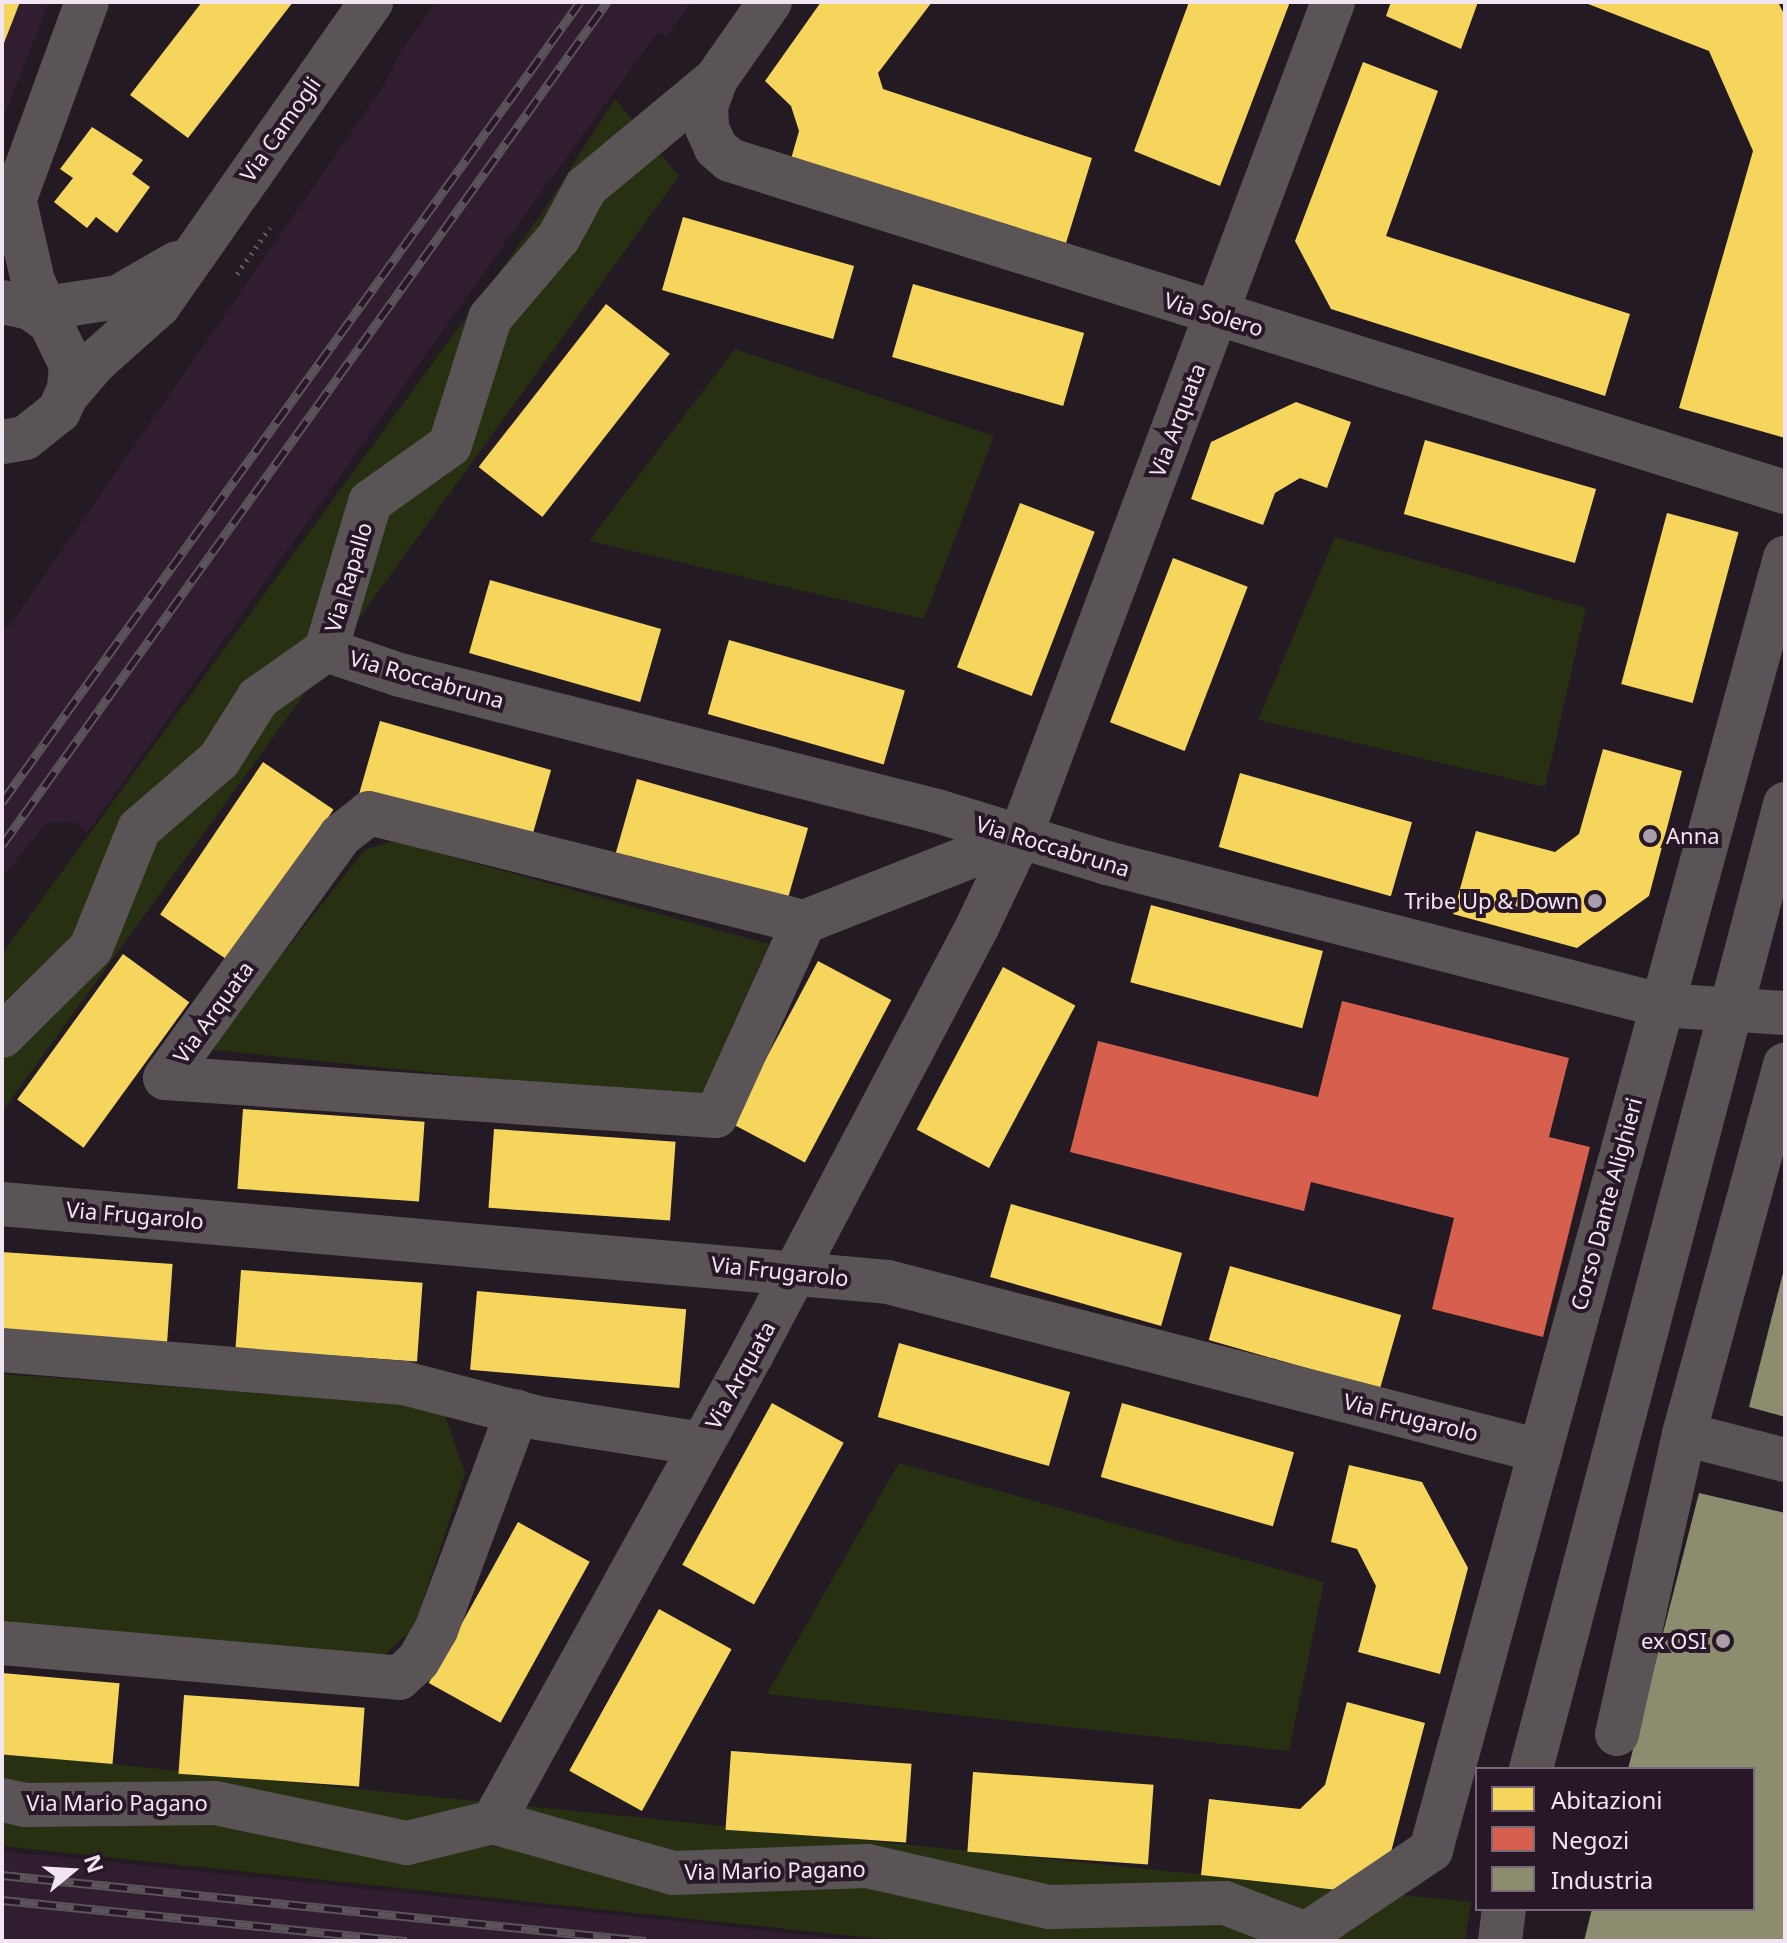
<!DOCTYPE html>
<style>
body{margin:0}
#map{position:relative;width:1787px;height:1943px;overflow:hidden;background:#241a24;font-family:"Noto Sans",sans-serif}
div>[style]{position:absolute}
.built>*{inset:0;background:#301d2f}
.green>*{inset:0;background:#273112}
.homes>*{inset:0;background:#f6d55c;transform-origin:0 0}
.shops>*{inset:0;background:#d6604d}
.industry>*{inset:0;background:#8c8c6e}
.path>*{height:5px;margin-top:-2.5px;transform-origin:0;background:repeating-linear-gradient(90deg,#625c60 0 2px,transparent 0 8px)}
.minor>*{height:44px;margin:-22px;padding:0 22px;transform-origin:22px;border-radius:22px;background:#5a5457}
.rail>*{height:9px;margin-top:-4.5px;transform-origin:0;background:repeating-linear-gradient(90deg,#271727 0 18px,#5b545a 0 36px);box-sizing:border-box;border-block:2px solid #5b545a}
.dots>*{width:22px;height:22px;translate:-50% -50%;box-sizing:border-box;border:4px solid #271727;border-radius:50%}
span{translate:-50% -50%;white-space:nowrap;text-align:center;line-height:1.15;-webkit-text-stroke:8px #271727;paint-order:stroke}
.street-label{font-size:22px;color:#f0e5f0}
.poi-label{font-size:22px;color:#f0e5f0}
.left{translate:0 -50%;text-align:left}
.right{translate:-100% -50%;text-align:right}
.frame{position:absolute;inset:0;border:4px solid #f0e5f0;pointer-events:none}
.legend{position:absolute;left:1475px;top:1767px;width:280px;height:144px;box-sizing:border-box;background:#271727;border:2px solid #776977;margin:0;padding:10px 14px;list-style:none;font-size:24px;color:#f0e5f0}
.legend li{display:flex;align-items:center;gap:16px;height:40px}
.legend b{width:40px;border:2px solid #776977}
.north{position:absolute;left:32px;top:1831px;width:80px;height:80px;-webkit-text-stroke:6px #271727;paint-order:stroke;rotate:72deg;font-size:22px;font-weight:700;line-height:32px;text-align:center;color:#f0e5f0}
.north::after{content:'';display:block;margin:auto;width:28px;height:36px;background:#f0e5f0;clip-path:polygon(50% 0,100% 100%,50% 72%,0 100%)}
</style>
<div id="map">
<div class="built">
<i style="clip-path:polygon(2px 2px,49px 2px,2px 121px)"></i>
<i style="clip-path:polygon(436px 2px,691px 2px,667px 36px,658px 32px,544px 188px,87px 833px,73px 822px,46px 823px,2px 878px,2px 626px,8px 628px,384px 85px,401px 51px)"></i>
<i style="clip-path:polygon(2px 1851px,866px 1941px,2px 1941px)"></i>
</div>
<div class="green">
<i style="clip-path:polygon(615px 99px,679px 176px,2px 1112px,2px 954px,540px 216px)"></i>
<i style="clip-path:polygon(735px 349px,994px 436px,924px 619px,589px 541px)"></i>
<i style="clip-path:polygon(1335px 537px,1586px 608px,1545px 787px,1258px 720px)"></i>
<i style="clip-path:polygon(394px 841px,769px 944px,699px 1101px,207px 1049px,365px 850px)"></i>
<i style="clip-path:polygon(2px 1374px,442px 1407px,465px 1473px,414px 1628px,380px 1659px,2px 1629px)"></i>
<i style="clip-path:polygon(899px 1463px,1324px 1582px,1289px 1751px,767px 1694px)"></i>
<i style="clip-path:polygon(2px 1753px,1471px 1902px,1465px 1941px,902px 1941px,2px 1846px)"></i>
</div>
<div class="homes">
<i style="clip-path:polygon(2px 2px,20px 2px,2px 48px)"></i>
<i style="clip-path:polygon(202px 2px,293px 2px,188px 138px,130px 95px)"></i>
<i style="clip-path:polygon(821px 2px,932px 2px,878px 73px,883px 89px,1092px 158px,1066px 243px,791px 159px,799px 131px,791px 106px,765px 81px)"></i>
<i style="clip-path:polygon(1189px 2px,1290px 2px,1220px 186px,1134px 151px)"></i>
<i style="clip-path:polygon(1391px 2px,1478px 2px,1461px 49px,1386px 16px)"></i>
<i style="clip-path:polygon(1583px 2px,1778px 2px,1785px 16px,1785px 438px,1679px 408px,1753px 151px,1709px 51px)"></i>
<i style="clip-path:polygon(1363px 62px,1438px 91px,1386px 236px,1630px 314px,1605px 396px,1331px 309px,1295px 241px)"></i>
<i style="clip-path:polygon(92px 127px,143px 160px,132px 174px,150px 187px,117px 233px,96px 217px,87px 228px,54px 202px,73px 178px,60px 169px)"></i>
<i style="left:683px;top:217px;width:178px;height:76px;rotate:16deg"></i>
<i style="left:913px;top:284px;width:178px;height:76px;rotate:16deg"></i>
<i style="left:606px;top:304px;width:81px;height:207px;rotate:38deg"></i>
<i style="clip-path:polygon(1296px 402px,1351px 422px,1327px 488px,1300px 478px,1275px 493px,1263px 525px,1191px 499px,1211px 442px)"></i>
<i style="left:1425px;top:440px;width:178px;height:77px;rotate:16deg"></i>
<i style="left:1020px;top:503px;width:80px;height:176px;rotate:21deg"></i>
<i style="left:1667px;top:513px;width:74px;height:177px;rotate:15deg"></i>
<i style="left:1173px;top:558px;width:80px;height:176px;rotate:21deg"></i>
<i style="left:490px;top:580px;width:178px;height:76px;rotate:16deg"></i>
<i style="left:729px;top:640px;width:183px;height:77px;rotate:16deg"></i>
<i style="left:380px;top:721px;width:178px;height:77px;rotate:16deg"></i>
<i style="clip-path:polygon(1603px 749px,1682px 771px,1649px 896px,1577px 948px,1453px 914px,1476px 831px,1555px 852px,1579px 834px)"></i>
<i style="left:263px;top:762px;width:85px;height:184px;rotate:34deg"></i>
<i style="left:1240px;top:773px;width:179px;height:77px;rotate:16deg"></i>
<i style="left:637px;top:779px;width:178px;height:77px;rotate:16deg"></i>
<i style="left:1151px;top:905px;width:178px;height:80px;rotate:15deg"></i>
<i style="left:123px;top:954px;width:82px;height:180px;rotate:36deg"></i>
<i style="left:818px;top:961px;width:83px;height:184px;rotate:28deg"></i>
<i style="left:1003px;top:967px;width:82px;height:184px;rotate:28deg"></i>
<i style="left:243px;top:1109px;width:182px;height:80px;rotate:4deg"></i>
<i style="left:494px;top:1129px;width:182px;height:79px;rotate:4deg"></i>
<i style="left:1011px;top:1204px;width:178px;height:76px;rotate:16deg"></i>
<i style="left:2px;top:1252px;width:171px;height:80px;rotate:4deg"></i>
<i style="left:1230px;top:1266px;width:178px;height:77px;rotate:16deg"></i>
<i style="left:241px;top:1270px;width:182px;height:79px;rotate:4deg"></i>
<i style="left:477px;top:1291px;width:210px;height:79px;rotate:5deg"></i>
<i style="left:899px;top:1343px;width:178px;height:77px;rotate:16deg"></i>
<i style="left:772px;top:1403px;width:82px;height:185px;rotate:29deg"></i>
<i style="left:1122px;top:1403px;width:179px;height:77px;rotate:16deg"></i>
<i style="clip-path:polygon(1349px 1465px,1422px 1482px,1468px 1568px,1440px 1674px,1358px 1652px,1376px 1586px,1357px 1549px,1331px 1542px)"></i>
<i style="left:518px;top:1522px;width:82px;height:184px;rotate:29deg"></i>
<i style="left:659px;top:1609px;width:83px;height:185px;rotate:29deg"></i>
<i style="left:2px;top:1673px;width:118px;height:81px;rotate:5deg"></i>
<i style="left:184px;top:1695px;width:181px;height:79px;rotate:4deg"></i>
<i style="clip-path:polygon(1347px 1702px,1425px 1723px,1391px 1852px,1338px 1890px,1201px 1875px,1209px 1799px,1300px 1809px,1325px 1785px)"></i>
<i style="left:731px;top:1751px;width:181px;height:79px;rotate:4deg"></i>
<i style="left:973px;top:1772px;width:181px;height:80px;rotate:4deg"></i>
</div>
<div class="shops">
<i style="clip-path:polygon(1342px 1001px,1569px 1058px,1549px 1137px,1590px 1147px,1543px 1337px,1432px 1309px,1454px 1218px,1311px 1182px,1304px 1211px,1070px 1152px,1098px 1041px,1318px 1097px)"></i>
</div>
<div class="industry">
<i style="clip-path:polygon(1784px 1269px,1785px 1269px,1785px 1417px,1749px 1407px)"></i>
<i style="clip-path:polygon(1699px 1493px,1785px 1513px,1785px 1941px,1584px 1941px,1592px 1909px,1753px 1909px,1753px 1769px,1628px 1769px)"></i>
</div>
<div class="path">
<i style="left:237px;top:274px;width:57px;rotate:-54.9deg"></i>
</div>
<div class="minor">
<i style="left:716px;top:79px;width:29px;rotate:110deg"></i>
<i style="left:706px;top:106px;width:22px;rotate:87deg"></i>
<i style="left:707px;top:128px;width:22px;rotate:66deg"></i>
<i style="left:716px;top:148px;width:18px;rotate:41deg"></i>
<i style="left:730px;top:160px;width:1106px;rotate:17.47deg"></i>
<i style="left:15px;top:202px;width:81px;rotate:77.2deg"></i>
<i style="left:33px;top:281px;width:51px;rotate:65.5deg"></i>
<i style="left:2px;top:234px;width:247px;rotate:-69.9deg"></i>
<i style="left:2px;top:302px;width:29px;rotate:12deg"></i>
<i style="left:30px;top:308px;width:24px;rotate:35deg"></i>
<i style="left:50px;top:322px;width:48px;rotate:64deg"></i>
<i style="left:71px;top:365px;width:24px;rotate:95deg"></i>
<i style="left:69px;top:389px;width:24px;rotate:114deg"></i>
<i style="left:59px;top:411px;width:43px;rotate:141.5deg"></i>
<i style="left:25px;top:438px;width:23px;rotate:170deg"></i>
<i style="left:33px;top:310px;width:86px;rotate:-8.7deg"></i>
<i style="left:118px;top:297px;width:68px;rotate:-30deg"></i>
<i style="left:66px;top:396px;width:45px;rotate:-49.5deg"></i>
<i style="left:95px;top:362px;width:86px;rotate:-41.7deg"></i>
<i style="left:159px;top:305px;width:370px;rotate:-55deg"></i>
<i style="left:326px;top:650px;width:78px;rotate:18.7deg"></i>
<i style="left:400px;top:675px;width:554px;rotate:14.21deg"></i>
<i style="left:937px;top:811px;width:178px;rotate:17deg"></i>
<i style="left:1107px;top:863px;width:571px;rotate:14.4deg"></i>
<i style="left:1660px;top:1005px;width:125px;rotate:3.7deg"></i>
<i style="left:804px;top:922px;width:213px;rotate:114.4deg"></i>
<i style="left:716px;top:1116px;width:552px;rotate:-176.05deg"></i>
<i style="left:165px;top:1078px;width:299px;rotate:-54.1deg"></i>
<i style="left:340px;top:836px;width:37px;rotate:-38deg"></i>
<i style="left:369px;top:813px;width:448px;rotate:14.1deg"></i>
<i style="left:804px;top:922px;width:232px;rotate:-21.5deg"></i>
<i style="left:2px;top:1036px;width:125px;rotate:-44.7deg"></i>
<i style="left:91px;top:948px;width:128px;rotate:-68deg"></i>
<i style="left:139px;top:829px;width:106px;rotate:-40.8deg"></i>
<i style="left:219px;top:760px;width:73px;rotate:-57.8deg"></i>
<i style="left:258px;top:698px;width:83px;rotate:-35.2deg"></i>
<i style="left:326px;top:650px;width:154px;rotate:-73.4deg"></i>
<i style="left:370px;top:502px;width:98px;rotate:-35.5deg"></i>
<i style="left:450px;top:445px;width:133px;rotate:-72.5deg"></i>
<i style="left:490px;top:318px;width:106px;rotate:-49.6deg"></i>
<i style="left:559px;top:237px;width:57px;rotate:-61.6deg"></i>
<i style="left:586px;top:187px;width:169px;rotate:-39.7deg"></i>
<i style="left:716px;top:79px;width:94px;rotate:-55deg"></i>
<i style="left:2px;top:1204px;width:889px;rotate:5.03deg"></i>
<i style="left:888px;top:1282px;width:674px;rotate:14.53deg"></i>
<i style="left:2px;top:1350px;width:403px;rotate:4.7deg"></i>
<i style="left:404px;top:1383px;width:138px;rotate:14.6deg"></i>
<i style="left:538px;top:1418px;width:166px;rotate:9deg"></i>
<i style="left:1684px;top:1434px;width:104px;rotate:14.4deg"></i>
<i style="left:2px;top:1643px;width:399px;rotate:5deg"></i>
<i style="left:399px;top:1678px;width:25px;rotate:-42deg"></i>
<i style="left:418px;top:1661px;width:36px;rotate:-60deg"></i>
<i style="left:436px;top:1630px;width:233px;rotate:-69.6deg"></i>
<i style="left:1617px;top:1734px;width:307px;rotate:-77.4deg"></i>
<i style="left:1684px;top:1434px;width:383px;rotate:-74.7deg"></i>
<i style="left:1531px;top:1769px;width:998px;rotate:-75.25deg"></i>
<i style="left:2px;top:1800px;width:24px;rotate:12deg"></i>
<i style="left:25px;top:1805px;width:190px;rotate:-0.6deg"></i>
<i style="left:215px;top:1803px;width:196px;rotate:11.8deg"></i>
<i style="left:407px;top:1843px;width:89px;rotate:-13.7deg"></i>
<i style="left:493px;top:1822px;width:187px;rotate:15.8deg"></i>
<i style="left:673px;top:1873px;width:194px;rotate:-2.1deg"></i>
<i style="left:867px;top:1866px;width:187px;rotate:12.7deg"></i>
<i style="left:1049px;top:1907px;width:176px;rotate:-1.3deg"></i>
<i style="left:1225px;top:1903px;width:87px;rotate:20.9deg"></i>
<i style="left:1306px;top:1934px;width:151px;rotate:-33.9deg"></i>
<i style="left:1431px;top:1850px;width:1340px;rotate:-74.68deg"></i>
<i style="left:493px;top:1822px;width:535px;rotate:-61.04deg"></i>
<i style="left:752px;top:1354px;width:485px;rotate:-62.2deg"></i>
<i style="left:978px;top:925px;width:98px;rotate:-64.5deg"></i>
<i style="left:1020px;top:837px;width:892px;rotate:-69.45deg"></i>
<i style="left:1500px;top:1941px;width:32px;rotate:-83deg"></i>
</div>
<div class="rail">
<i style="left:2px;top:802px;width:987px;rotate:-54.15deg"></i>
<i style="left:2px;top:845px;width:1038px;rotate:-54.33deg"></i>
<i style="left:2px;top:1875px;width:647px;rotate:5.85deg"></i>
<i style="left:2px;top:1900px;width:407px;rotate:5.8deg"></i>
</div>
<div class="dots">
<i style="left:1650px;top:836px;background:#a99ea9"></i>
<i style="left:1595px;top:901px;background:#a99ea9"></i>
<i style="left:1723px;top:1641px;background:#a99ea9"></i>
</div>
<div class="street-label">
<span style="left:280px;top:129px;rotate:-55deg">Via Camogli</span>
<span style="left:1214px;top:314px;rotate:17deg">Via Solero</span>
<span style="left:1177px;top:420px;rotate:-69deg">Via Arquata</span>
<span style="left:348px;top:577px;rotate:-73deg">Via Rapallo</span>
<span style="left:427px;top:679px;rotate:16deg">Via Roccabruna</span>
<span style="left:1053px;top:846px;rotate:17deg">Via Roccabruna</span>
<span style="left:213px;top:1012px;rotate:-54deg">Via Arquata</span>
<span style="left:1606px;top:1204px;rotate:-75deg">Corso Dante Alighieri</span>
<span style="left:135px;top:1215px;rotate:5deg">Via Frugarolo</span>
<span style="left:780px;top:1271px;rotate:6deg">Via Frugarolo</span>
<span style="left:740px;top:1375px;rotate:-61deg">Via Arquata</span>
<span style="left:1411px;top:1417px;rotate:14deg">Via Frugarolo</span>
<span style="left:117px;top:1803px">Via Mario Pagano</span>
<span style="left:775px;top:1870px;rotate:-1deg">Via Mario Pagano</span>
</div>
<div class="poi-label">
<span class="left" style="left:1666px;top:836px">Anna</span>
<span class="right" style="left:1579px;top:901px">Tribe Up &amp; Down</span>
<span class="right" style="left:1707px;top:1641px">ex OSI</span>
</div>
<div class="frame"></div>
<ul class="legend">
<li><b style="height:22px;background:#f6d55c"></b>Abitazioni</li>
<li><b style="height:22px;background:#d6604d"></b>Negozi</li>
<li><b style="height:22px;background:#8c8c6e"></b>Industria</li>
</ul>
<div class="north">N</div>
</div>
